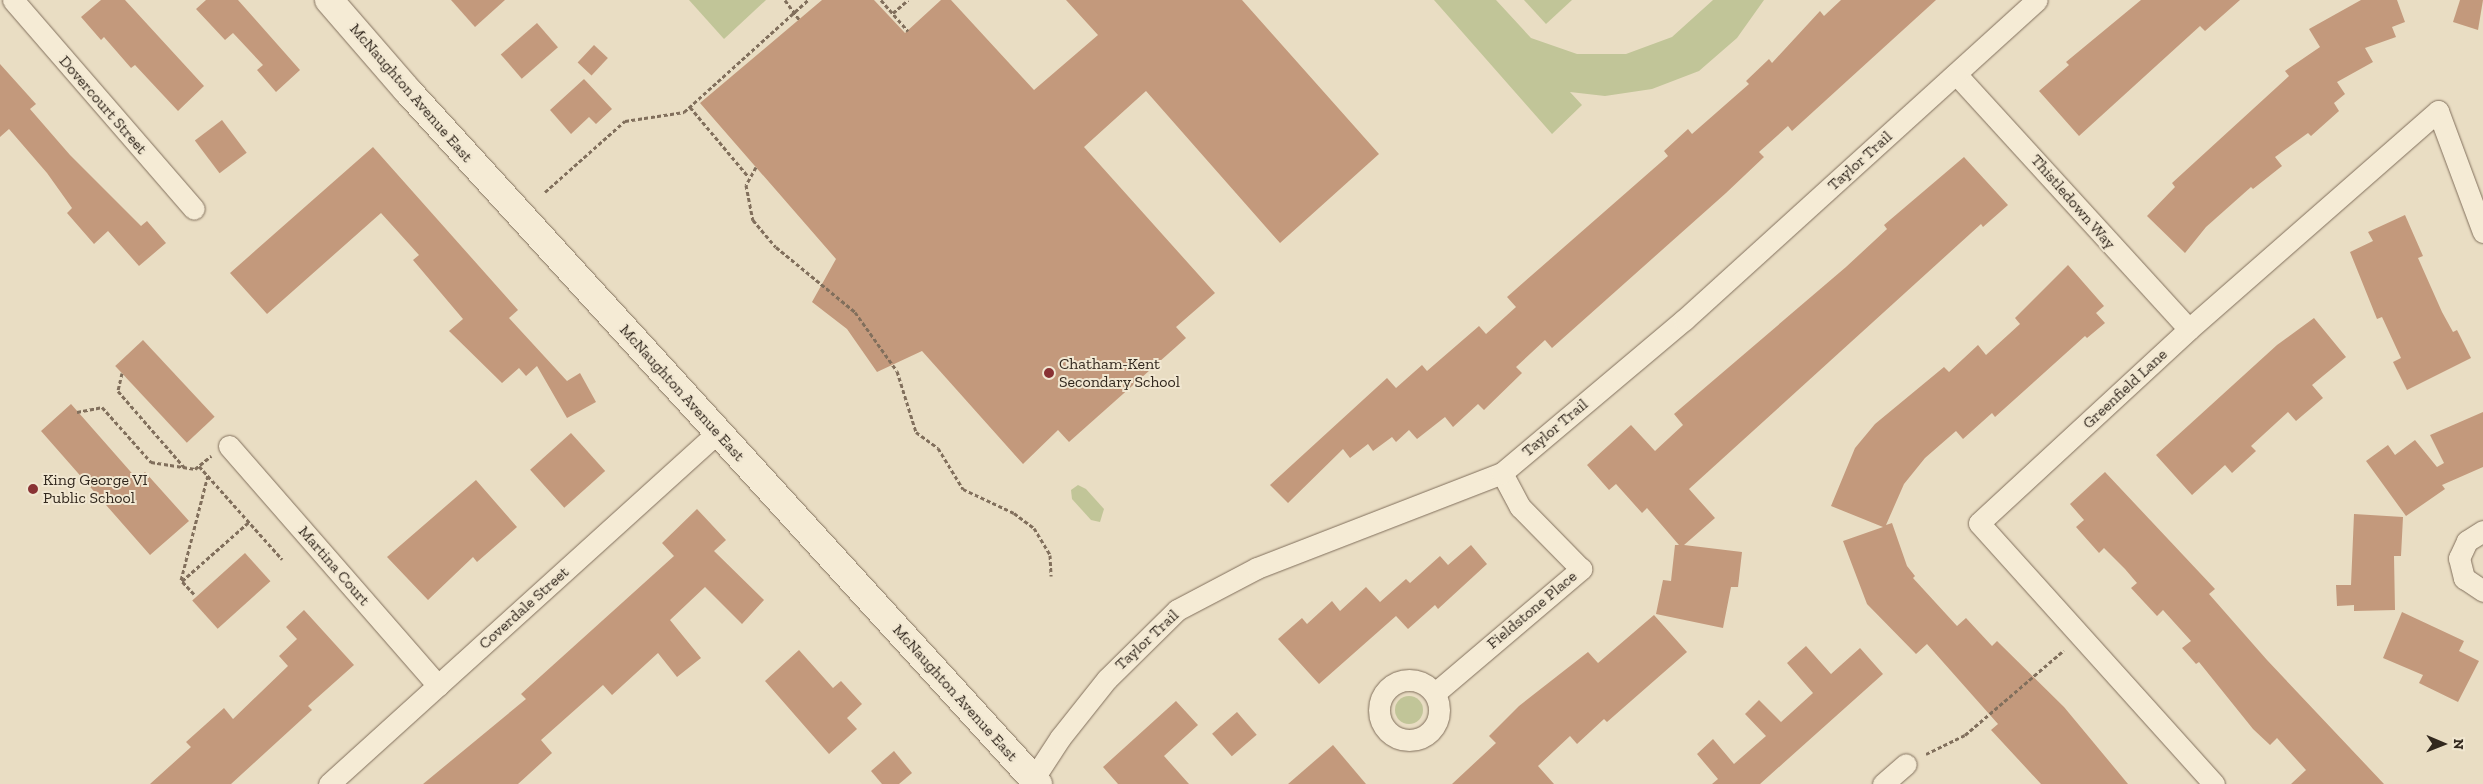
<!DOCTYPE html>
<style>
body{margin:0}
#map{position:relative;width:2483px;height:784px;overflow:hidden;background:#e9ddc3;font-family:"Zilla Slab",serif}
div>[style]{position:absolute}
.green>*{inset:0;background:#c1c598}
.round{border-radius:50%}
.building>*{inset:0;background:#c3997c;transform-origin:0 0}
.path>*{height:3px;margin-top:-1.5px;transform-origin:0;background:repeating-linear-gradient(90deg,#816f5c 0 4px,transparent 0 6.5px)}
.roads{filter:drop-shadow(0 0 1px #816f5c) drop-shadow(0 0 1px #816f5c)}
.street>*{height:21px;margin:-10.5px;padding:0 10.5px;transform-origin:10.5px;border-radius:10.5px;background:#f5ebd5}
.street>.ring{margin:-10.5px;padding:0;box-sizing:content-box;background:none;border:21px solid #f5ebd5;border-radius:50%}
.secondary>*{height:28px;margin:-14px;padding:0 14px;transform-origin:14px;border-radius:14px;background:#f5ebd5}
.dots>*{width:14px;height:14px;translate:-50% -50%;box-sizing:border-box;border:2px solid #f1e7d1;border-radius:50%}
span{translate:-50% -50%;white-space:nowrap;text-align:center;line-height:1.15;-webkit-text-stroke:4px #f1e7d1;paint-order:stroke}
.street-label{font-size:16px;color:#32281e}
.poi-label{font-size:16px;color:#32281e}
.left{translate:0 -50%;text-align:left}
.north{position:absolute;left:2418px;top:719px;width:50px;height:50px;-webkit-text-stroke:4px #f1e7d1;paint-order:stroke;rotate:91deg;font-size:14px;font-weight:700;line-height:20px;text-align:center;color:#32281e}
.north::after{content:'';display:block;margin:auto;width:18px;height:22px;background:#32281e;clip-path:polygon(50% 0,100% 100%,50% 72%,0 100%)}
</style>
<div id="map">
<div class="green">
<i style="clip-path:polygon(689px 0,766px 0,724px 39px)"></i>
<i style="clip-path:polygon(1434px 0,1496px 0,1531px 38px,1577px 54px,1626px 54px,1672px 37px,1713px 0,1764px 0,1737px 38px,1699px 71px,1652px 89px,1605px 96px,1570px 92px,1582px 105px,1552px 134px)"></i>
<i style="clip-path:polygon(1524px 0,1572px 0,1546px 24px)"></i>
<i style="clip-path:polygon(1078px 485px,1086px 489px,1104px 509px,1100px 522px,1091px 520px,1072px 499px,1071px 490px)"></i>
<i class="round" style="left:1395px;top:696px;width:28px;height:28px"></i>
</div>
<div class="building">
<i style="clip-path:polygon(101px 0,125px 0,204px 86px,178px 111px,135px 65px,131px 68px,104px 37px,101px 40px,81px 17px)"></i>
<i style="clip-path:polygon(206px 0,238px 0,300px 70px,276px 92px,257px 70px,263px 65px,233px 33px,225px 40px,196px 9px)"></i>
<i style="clip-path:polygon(451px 0,505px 0,475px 27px)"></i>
<i style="clip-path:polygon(822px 0,874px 0,905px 33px,941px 0,951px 0,1034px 90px,1098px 35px,1066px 0,1242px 0,1379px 154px,1280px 243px,1146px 91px,1084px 147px,1215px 293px,1176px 327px,1186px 338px,1069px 442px,1058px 430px,1023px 464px,922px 351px,877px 372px,847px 329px,812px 302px,836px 259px,700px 103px)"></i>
<i style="clip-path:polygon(1841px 0,1936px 0,1792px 131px,1788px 126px,1759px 152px,1764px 157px,1726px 193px,1552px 348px,1545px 340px,1516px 367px,1522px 373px,1484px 410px,1478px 404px,1453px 427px,1445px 417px,1417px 439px,1409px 430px,1396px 442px,1392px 437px,1373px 451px,1368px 444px,1350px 458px,1343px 449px,1288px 503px,1270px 485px,1387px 378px,1396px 388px,1422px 365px,1427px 371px,1479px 326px,1486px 334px,1516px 307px,1507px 297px,1668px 156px,1664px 151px,1688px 129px,1692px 134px,1749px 84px,1746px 81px,1769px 59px,1772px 63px,1820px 11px,1824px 16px)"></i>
<i style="clip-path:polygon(2141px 0,2240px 0,2205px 31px,2200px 26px,2079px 136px,2039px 91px,2069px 65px,2066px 62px)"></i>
<i style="clip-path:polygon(2361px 0,2397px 0,2405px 22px,2392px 27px,2396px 37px,2365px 48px,2373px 62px,2337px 82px,2345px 94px,2334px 103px,2339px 111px,2311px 136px,2308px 133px,2275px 157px,2282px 166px,2253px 189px,2251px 187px,2206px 227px,2185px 253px,2147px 216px,2175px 187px,2172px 183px,2289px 76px,2285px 71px,2320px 47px,2309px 29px)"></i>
<i style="clip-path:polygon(2460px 0,2483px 0,2478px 30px,2453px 22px)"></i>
<i style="left:537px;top:23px;width:32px;height:48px;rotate:49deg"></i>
<i style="left:594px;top:45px;width:19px;height:24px;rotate:43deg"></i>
<i style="clip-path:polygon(0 64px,36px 104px,30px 109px,70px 155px,141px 226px,147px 221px,166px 243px,139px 266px,108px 231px,94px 244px,67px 213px,72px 208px,47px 173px,9px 129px,0 137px)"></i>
<i style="clip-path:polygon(584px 79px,612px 109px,596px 124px,589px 117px,571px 134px,550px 110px)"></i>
<i style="left:222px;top:120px;width:41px;height:34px;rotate:53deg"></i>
<i style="clip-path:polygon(373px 147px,518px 310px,509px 318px,567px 381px,580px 373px,596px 402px,567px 418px,537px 366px,526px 376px,519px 368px,502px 383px,449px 331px,463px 319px,413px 260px,419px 255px,381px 213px,267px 314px,230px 273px)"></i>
<i style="clip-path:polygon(1964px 157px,2008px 205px,1983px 227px,1981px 224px,1689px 489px,1715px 518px,1684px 545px,1742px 552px,1738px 587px,1731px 587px,1723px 628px,1656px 614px,1663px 580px,1671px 581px,1675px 545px,1679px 545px,1647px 508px,1642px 513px,1616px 484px,1609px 490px,1587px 465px,1631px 425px,1655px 451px,1683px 425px,1674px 414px,1846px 267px,1887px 229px,1884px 225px)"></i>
<i style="clip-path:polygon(2405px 215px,2423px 256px,2418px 258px,2442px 312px,2453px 332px,2457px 330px,2471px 358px,2407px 390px,2393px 362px,2401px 358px,2382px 317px,2377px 319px,2350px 252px,2373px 241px,2368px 232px)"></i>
<i style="clip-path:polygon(2068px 265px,2104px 306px,2096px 313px,2105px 323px,2087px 338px,2085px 336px,1995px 417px,1992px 413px,1963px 439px,1956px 431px,1925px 458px,1904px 484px,1886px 525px,1892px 523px,1907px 566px,1915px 576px,1913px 578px,1957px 626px,1966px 618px,1992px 646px,1997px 641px,2064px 707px,2128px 784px,2041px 784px,1991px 730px,1998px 724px,1927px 644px,1916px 654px,1867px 604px,1843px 541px,1883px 527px,1831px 506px,1855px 448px,1875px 424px,1944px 367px,1949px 372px,1978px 345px,1986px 355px,2020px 324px,2015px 318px)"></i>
<i style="clip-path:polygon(2314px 318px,2346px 357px,2312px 385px,2323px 398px,2296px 421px,2288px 412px,2251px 446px,2256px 451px,2232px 473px,2225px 465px,2192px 495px,2156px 455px,2277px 345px)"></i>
<i style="left:143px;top:340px;width:105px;height:38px;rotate:47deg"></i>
<i style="clip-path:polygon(71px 404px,137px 479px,145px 472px,189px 521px,150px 555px,41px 431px)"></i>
<i style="clip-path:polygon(2483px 412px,2483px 467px,2442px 485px,2445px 489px,2406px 516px,2366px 461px,2388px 445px,2395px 455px,2415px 440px,2437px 467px,2444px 463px,2430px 435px)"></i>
<i style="left:571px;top:433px;width:51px;height:55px;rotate:48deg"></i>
<i style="clip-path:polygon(2105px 472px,2215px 589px,2209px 594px,2267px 660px,2384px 784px,2291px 784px,2306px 770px,2277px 738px,2270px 745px,2253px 729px,2199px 662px,2196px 664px,2182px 648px,2191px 641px,2163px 610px,2157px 616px,2131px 588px,2137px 583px,2125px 569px,2104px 548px,2099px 553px,2076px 527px,2084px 520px,2070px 504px)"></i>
<i style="clip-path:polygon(476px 480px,517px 527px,477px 562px,473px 557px,428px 600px,387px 557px)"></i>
<i style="clip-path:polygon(697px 509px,726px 540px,714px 551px,764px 600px,742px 624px,705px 587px,670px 620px,701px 658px,677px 677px,658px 653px,612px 695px,603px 685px,541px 740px,552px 753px,518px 784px,423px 784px,526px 699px,521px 694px,674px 556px,662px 543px)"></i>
<i style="clip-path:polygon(2354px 514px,2403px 517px,2401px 556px,2394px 556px,2395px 610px,2354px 611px,2354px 605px,2337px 606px,2336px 585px,2351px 585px)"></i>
<i style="clip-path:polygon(1471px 545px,1487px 564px,1438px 609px,1435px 605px,1408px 629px,1396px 616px,1319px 684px,1278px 639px,1302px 618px,1307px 624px,1332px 601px,1340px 611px,1366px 587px,1380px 602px,1406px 579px,1410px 583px,1440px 556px,1448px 565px)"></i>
<i style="left:245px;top:553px;width:38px;height:71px;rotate:48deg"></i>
<i style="clip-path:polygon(304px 610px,354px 665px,308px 706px,312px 710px,231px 784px,150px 784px,191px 747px,186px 742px,224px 708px,233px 719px,288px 666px,279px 656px,297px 639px,286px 627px)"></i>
<i style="clip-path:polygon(2402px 612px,2464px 641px,2459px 651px,2479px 661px,2458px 702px,2419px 683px,2423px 675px,2383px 658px)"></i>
<i style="clip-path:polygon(1654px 615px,1687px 652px,1607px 722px,1604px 719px,1577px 744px,1570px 736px,1538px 766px,1554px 784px,1452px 784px,1496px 743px,1489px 736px,1519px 706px,1588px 652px,1598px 663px)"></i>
<i style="clip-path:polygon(1806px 646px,1831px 674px,1860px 648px,1883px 674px,1760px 784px,1712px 784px,1718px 779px,1697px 754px,1713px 739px,1734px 764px,1766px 736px,1745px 714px,1759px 700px,1781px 722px,1813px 693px,1787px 663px)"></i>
<i style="clip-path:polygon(799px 650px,833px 688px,841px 681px,862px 704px,847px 718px,857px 729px,829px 754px,765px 681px)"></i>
<i style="clip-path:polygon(1176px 701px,1198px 725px,1164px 756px,1189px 784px,1118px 784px,1103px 767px)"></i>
<i style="left:1237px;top:712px;width:30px;height:33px;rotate:49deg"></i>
<i style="clip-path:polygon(1333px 745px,1366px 784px,1288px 784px)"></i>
<i style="clip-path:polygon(894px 751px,912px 773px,899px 784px,882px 784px,871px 771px)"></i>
</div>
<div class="path">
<i style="left:785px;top:0;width:24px;rotate:54deg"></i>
<i style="left:881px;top:0;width:41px;rotate:48.9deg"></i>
<i style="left:893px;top:13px;width:20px;rotate:-41deg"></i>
<i style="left:690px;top:107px;width:90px;rotate:50deg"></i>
<i style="left:756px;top:167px;width:21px;rotate:119deg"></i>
<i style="left:746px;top:185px;width:36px;rotate:79deg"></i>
<i style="left:753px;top:220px;width:35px;rotate:50deg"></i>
<i style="left:776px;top:247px;width:102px;rotate:39.4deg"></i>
<i style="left:855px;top:312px;width:72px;rotate:54.6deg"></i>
<i style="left:897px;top:371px;width:64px;rotate:72.7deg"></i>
<i style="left:916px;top:432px;width:27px;rotate:36deg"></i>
<i style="left:938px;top:448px;width:48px;rotate:58.6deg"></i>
<i style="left:963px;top:489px;width:56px;rotate:25.2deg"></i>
<i style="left:1014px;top:513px;width:25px;rotate:37deg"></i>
<i style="left:1034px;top:528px;width:31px;rotate:59deg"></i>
<i style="left:1050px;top:555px;width:21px;rotate:87deg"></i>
<i style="left:545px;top:192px;width:107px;rotate:-41.6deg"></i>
<i style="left:625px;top:121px;width:60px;rotate:-8.7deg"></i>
<i style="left:684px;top:112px;width:167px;rotate:-42.1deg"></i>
<i style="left:122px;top:373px;width:18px;rotate:103deg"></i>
<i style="left:118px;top:391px;width:101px;rotate:49deg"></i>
<i style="left:77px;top:412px;width:25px;rotate:-11deg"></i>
<i style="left:102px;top:407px;width:74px;rotate:48.3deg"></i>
<i style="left:151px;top:462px;width:45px;rotate:9deg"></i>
<i style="left:195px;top:469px;width:21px;rotate:-39deg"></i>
<i style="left:199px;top:466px;width:125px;rotate:48.3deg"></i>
<i style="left:182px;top:581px;width:89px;rotate:-41.4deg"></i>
<i style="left:194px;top:594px;width:19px;rotate:-133deg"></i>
<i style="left:181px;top:580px;width:108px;rotate:-75.6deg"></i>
<i style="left:1926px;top:754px;width:43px;rotate:-26deg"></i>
<i style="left:1965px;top:735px;width:130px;rotate:-40.6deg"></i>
</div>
<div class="roads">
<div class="street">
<i style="left:13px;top:0;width:276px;rotate:49.1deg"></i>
<i style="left:1956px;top:74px;width:345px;rotate:47.6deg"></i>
<i style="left:229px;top:446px;width:318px;rotate:48.9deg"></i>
<i style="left:2483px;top:531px;width:19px;rotate:148deg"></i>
<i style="left:2467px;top:541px;width:19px;rotate:115deg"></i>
<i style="left:2459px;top:558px;width:21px;rotate:76deg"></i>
<i style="left:2464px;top:578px;width:23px;rotate:34deg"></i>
<i class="ring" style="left:1379px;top:680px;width:39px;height:39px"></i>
<i style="left:1435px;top:693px;width:192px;rotate:-40.3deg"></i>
<i style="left:1581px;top:569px;width:87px;rotate:-134.5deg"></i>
<i style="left:1520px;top:507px;width:38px;rotate:-118deg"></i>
<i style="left:329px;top:784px;width:525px;rotate:-42.14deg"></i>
<i style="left:1030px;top:784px;width:55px;rotate:-56.9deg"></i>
<i style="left:1060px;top:738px;width:75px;rotate:-51.5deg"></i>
<i style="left:1107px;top:679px;width:98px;rotate:-44.6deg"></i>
<i style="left:1177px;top:610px;width:90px;rotate:-27.7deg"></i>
<i style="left:1257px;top:568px;width:263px;rotate:-21.2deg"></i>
<i style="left:1502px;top:473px;width:238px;rotate:-40.1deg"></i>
<i style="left:1684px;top:320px;width:476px;rotate:-42.2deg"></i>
<i style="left:1883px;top:784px;width:30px;rotate:-41deg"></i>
<i style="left:2214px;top:784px;width:351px;rotate:-132deg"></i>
<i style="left:1979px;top:523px;width:286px;rotate:-42.7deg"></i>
<i style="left:2189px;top:329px;width:331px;rotate:-41.2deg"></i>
<i style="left:2438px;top:111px;width:129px;rotate:69.6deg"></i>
</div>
<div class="secondary">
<i style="left:329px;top:0;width:119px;rotate:49.1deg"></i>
<i style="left:407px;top:90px;width:938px;rotate:47.72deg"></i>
</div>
</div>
<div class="dots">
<i style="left:1049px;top:373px;background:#893234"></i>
<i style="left:33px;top:489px;background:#893234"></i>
</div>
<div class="street-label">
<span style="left:411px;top:93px;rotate:49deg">McNaughton Avenue East</span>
<span style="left:103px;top:105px;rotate:49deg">Dovercourt Street</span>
<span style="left:1860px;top:161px;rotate:-42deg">Taylor Trail</span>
<span style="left:2073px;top:202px;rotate:49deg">Thistledown Way</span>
<span style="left:2125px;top:389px;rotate:-43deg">Greenfield Lane</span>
<span style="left:682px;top:393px;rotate:48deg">McNaughton Avenue East</span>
<span style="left:1555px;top:428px;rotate:-40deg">Taylor Trail</span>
<span style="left:334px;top:566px;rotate:49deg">Martina Court</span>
<span style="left:524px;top:608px;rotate:-42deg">Coverdale Street</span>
<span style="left:1532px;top:610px;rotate:-40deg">Fieldstone Place</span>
<span style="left:1147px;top:640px;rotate:-43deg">Taylor Trail</span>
<span style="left:955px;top:693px;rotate:48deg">McNaughton Avenue East</span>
</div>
<div class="poi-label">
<span class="left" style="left:1059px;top:373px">Chatham-Kent<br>Secondary School</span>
<span class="left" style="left:43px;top:489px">King George VI<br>Public School</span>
</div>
<div class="north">N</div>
</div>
